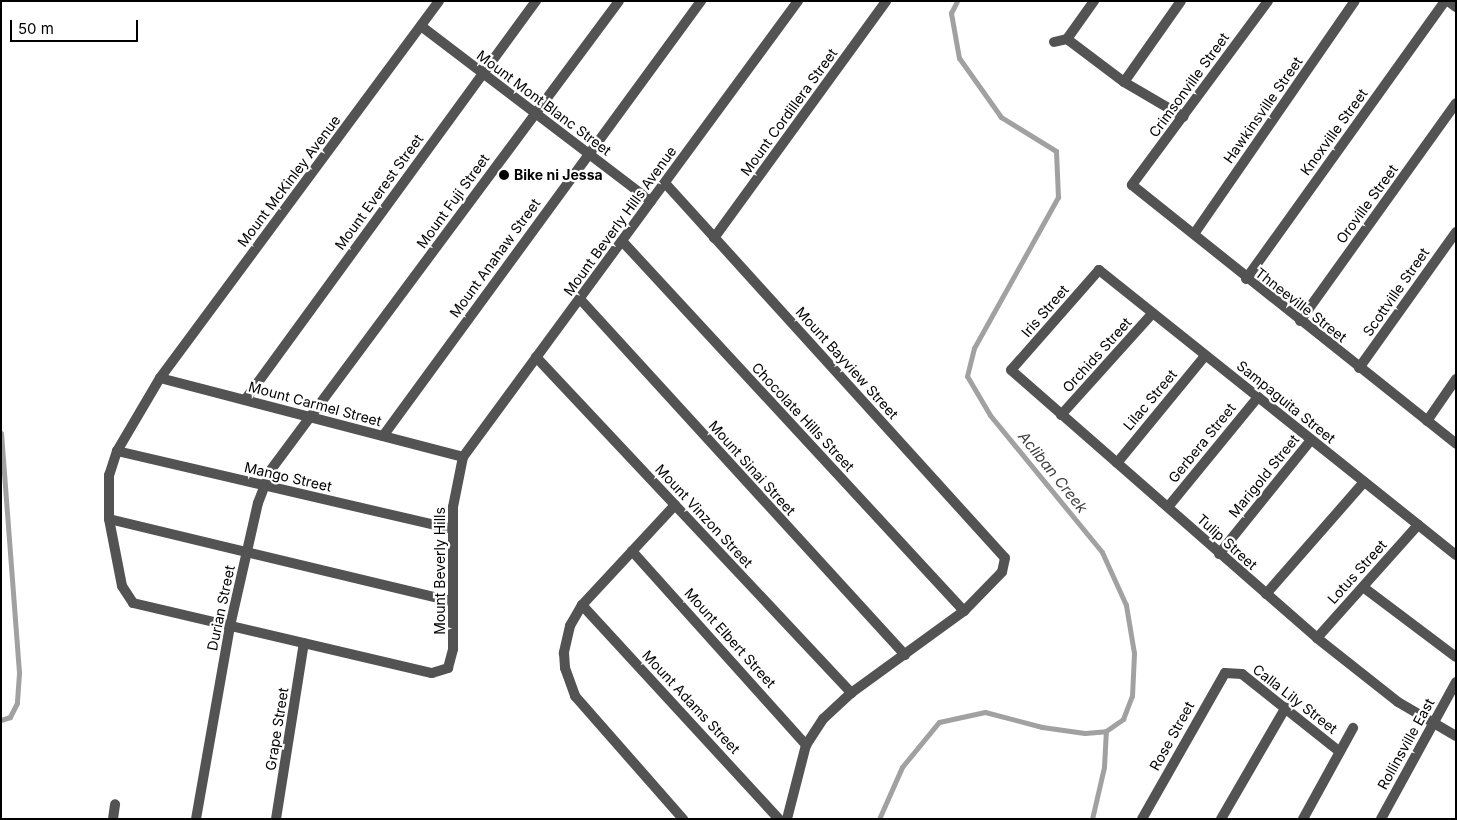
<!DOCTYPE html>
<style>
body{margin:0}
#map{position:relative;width:1457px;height:820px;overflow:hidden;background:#fff;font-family:Inter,sans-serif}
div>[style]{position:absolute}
.stream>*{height:5px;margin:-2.5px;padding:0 2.5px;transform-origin:2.5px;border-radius:2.5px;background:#a1a1a1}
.minor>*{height:10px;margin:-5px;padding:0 5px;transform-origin:5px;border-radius:5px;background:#535353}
.dots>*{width:14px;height:14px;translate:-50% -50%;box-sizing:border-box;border:2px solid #fff;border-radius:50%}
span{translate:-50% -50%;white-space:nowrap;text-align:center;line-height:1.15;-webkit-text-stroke:4.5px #fff;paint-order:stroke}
.street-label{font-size:14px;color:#000}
.poi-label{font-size:14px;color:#000;font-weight:700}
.left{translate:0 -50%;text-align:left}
.water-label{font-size:15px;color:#424242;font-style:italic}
.frame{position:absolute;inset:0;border:2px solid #000;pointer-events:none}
.scale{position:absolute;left:10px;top:20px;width:128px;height:22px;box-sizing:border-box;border:2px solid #000;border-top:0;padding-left:6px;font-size:15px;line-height:18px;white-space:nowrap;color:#000;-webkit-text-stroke:4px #fff;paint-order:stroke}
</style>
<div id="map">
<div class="stream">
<i style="left:1px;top:433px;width:241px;rotate:85.7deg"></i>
<i style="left:19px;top:673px;width:30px;rotate:94deg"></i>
<i style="left:17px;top:703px;width:16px;rotate:117deg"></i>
<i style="left:10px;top:717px;width:9px;rotate:162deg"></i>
<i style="left:879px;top:819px;width:57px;rotate:-66.1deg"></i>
<i style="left:902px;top:767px;width:58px;rotate:-50.6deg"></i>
<i style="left:939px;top:722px;width:47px;rotate:-12.3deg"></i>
<i style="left:985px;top:712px;width:59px;rotate:14.7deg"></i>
<i style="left:1042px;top:727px;width:43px;rotate:7.9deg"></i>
<i style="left:1085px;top:733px;width:21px;rotate:-5deg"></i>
<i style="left:1106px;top:731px;width:21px;rotate:-35deg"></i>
<i style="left:1123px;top:719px;width:25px;rotate:-69deg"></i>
<i style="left:1132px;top:696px;width:43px;rotate:-87.3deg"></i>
<i style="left:1134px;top:653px;width:49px;rotate:-99.5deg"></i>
<i style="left:1126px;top:605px;width:58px;rotate:-114.4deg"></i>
<i style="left:1102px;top:552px;width:177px;rotate:-129.3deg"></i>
<i style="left:990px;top:415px;width:45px;rotate:-120.5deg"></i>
<i style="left:967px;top:376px;width:29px;rotate:-76deg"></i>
<i style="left:974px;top:348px;width:173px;rotate:-60.9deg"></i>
<i style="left:1058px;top:197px;width:46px;rotate:-92.5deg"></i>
<i style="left:1056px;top:151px;width:65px;rotate:-148.3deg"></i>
<i style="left:1001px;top:117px;width:72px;rotate:-125.4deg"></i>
<i style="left:959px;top:58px;width:46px;rotate:-100.1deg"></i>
<i style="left:951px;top:13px;width:13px;rotate:-63deg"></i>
<i style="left:1092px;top:819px;width:53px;rotate:-77deg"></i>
<i style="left:1104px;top:767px;width:36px;rotate:-87deg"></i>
</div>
<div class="minor">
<i style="left:439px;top:1px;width:469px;rotate:126.5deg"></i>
<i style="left:160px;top:378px;width:85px;rotate:120.5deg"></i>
<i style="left:117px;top:451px;width:25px;rotate:108deg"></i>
<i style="left:109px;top:475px;width:44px;rotate:90deg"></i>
<i style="left:109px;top:519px;width:68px;rotate:79deg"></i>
<i style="left:122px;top:586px;width:20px;rotate:57deg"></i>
<i style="left:133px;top:603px;width:307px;rotate:13.2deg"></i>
<i style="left:432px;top:673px;width:17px;rotate:-17deg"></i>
<i style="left:448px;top:668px;width:20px;rotate:-75deg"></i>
<i style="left:453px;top:649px;width:142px;rotate:-90deg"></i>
<i style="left:453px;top:507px;width:51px;rotate:-78.7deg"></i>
<i style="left:463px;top:457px;width:566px;rotate:-53.7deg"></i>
<i style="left:1268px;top:1px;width:229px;rotate:126.5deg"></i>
<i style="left:1132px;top:185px;width:415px;rotate:38.6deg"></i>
<i style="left:1448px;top:1px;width:10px;rotate:37deg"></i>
<i style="left:421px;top:26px;width:289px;rotate:37.3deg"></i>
<i style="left:1067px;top:39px;width:47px;rotate:-54.6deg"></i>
<i style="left:1054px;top:42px;width:13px;rotate:-13deg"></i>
<i style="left:1067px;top:39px;width:71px;rotate:37deg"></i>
<i style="left:1124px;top:82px;width:69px;rotate:30.3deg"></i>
<i style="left:1124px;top:82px;width:99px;rotate:-54.9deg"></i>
<i style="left:665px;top:183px;width:506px;rotate:47.8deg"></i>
<i style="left:1005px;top:558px;width:14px;rotate:102deg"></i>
<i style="left:1002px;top:572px;width:54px;rotate:134.3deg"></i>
<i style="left:964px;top:611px;width:140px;rotate:144deg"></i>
<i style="left:851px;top:693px;width:38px;rotate:137deg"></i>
<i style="left:823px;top:719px;width:31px;rotate:123deg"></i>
<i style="left:806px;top:745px;width:76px;rotate:104.4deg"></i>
<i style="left:1194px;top:234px;width:283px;rotate:-55.4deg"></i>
<i style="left:714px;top:238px;width:293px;rotate:-54deg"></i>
<i style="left:622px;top:241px;width:504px;rotate:47.25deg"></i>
<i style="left:1246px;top:279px;width:342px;rotate:-54.4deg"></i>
<i style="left:580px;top:299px;width:482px;rotate:47.6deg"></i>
<i style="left:1300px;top:321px;width:268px;rotate:-54.4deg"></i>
<i style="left:536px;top:357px;width:461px;rotate:46.8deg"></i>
<i style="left:1359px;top:368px;width:167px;rotate:-54.5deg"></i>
<i style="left:160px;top:378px;width:313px;rotate:14.6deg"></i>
<i style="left:245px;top:400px;width:494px;rotate:-53.9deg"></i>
<i style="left:1061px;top:415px;width:137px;rotate:-48deg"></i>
<i style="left:1427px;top:421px;width:51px;rotate:-55.4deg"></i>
<i style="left:383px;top:436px;width:539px;rotate:-53.83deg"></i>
<i style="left:117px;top:451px;width:344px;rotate:13.1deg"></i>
<i style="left:1117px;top:463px;width:139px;rotate:-50.6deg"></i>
<i style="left:675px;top:505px;width:137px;rotate:132.9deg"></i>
<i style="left:582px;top:605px;width:24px;rotate:120deg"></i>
<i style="left:570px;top:626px;width:28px;rotate:103deg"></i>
<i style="left:564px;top:653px;width:15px;rotate:86deg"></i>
<i style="left:565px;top:668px;width:30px;rotate:70deg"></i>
<i style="left:575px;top:696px;width:164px;rotate:48.7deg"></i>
<i style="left:1168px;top:507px;width:142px;rotate:-50.7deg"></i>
<i style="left:109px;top:519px;width:352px;rotate:13.5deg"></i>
<i style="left:632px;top:551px;width:261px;rotate:48.1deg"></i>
<i style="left:1219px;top:554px;width:146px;rotate:-51.1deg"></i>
<i style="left:1456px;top:555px;width:457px;rotate:-141.4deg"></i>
<i style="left:1099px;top:270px;width:133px;rotate:131.3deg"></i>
<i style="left:1011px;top:370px;width:407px;rotate:41.2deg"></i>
<i style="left:1317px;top:638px;width:103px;rotate:38.3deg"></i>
<i style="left:1398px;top:702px;width:67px;rotate:30.4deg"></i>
<i style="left:1363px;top:587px;width:116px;rotate:37deg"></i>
<i style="left:1266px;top:594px;width:149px;rotate:-48.8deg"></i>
<i style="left:582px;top:605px;width:291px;rotate:47.4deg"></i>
<i style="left:1317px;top:638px;width:152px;rotate:-48.2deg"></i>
<i style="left:113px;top:819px;width:15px;rotate:-82deg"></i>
<i style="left:196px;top:819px;width:196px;rotate:-80deg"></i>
<i style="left:230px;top:626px;width:126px;rotate:-77.2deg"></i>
<i style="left:258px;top:503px;width:34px;rotate:-69deg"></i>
<i style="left:270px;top:471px;width:585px;rotate:-53.4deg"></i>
<i style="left:276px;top:819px;width:178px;rotate:-81deg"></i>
<i style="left:1142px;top:819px;width:168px;rotate:-60.4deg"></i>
<i style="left:1225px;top:673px;width:17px;rotate:3deg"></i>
<i style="left:1242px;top:674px;width:125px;rotate:38.5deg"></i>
<i style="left:1221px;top:819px;width:129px;rotate:-59.9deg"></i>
<i style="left:1303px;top:819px;width:104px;rotate:-61.2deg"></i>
<i style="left:1381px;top:819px;width:156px;rotate:-61.3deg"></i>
</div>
<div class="dots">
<i style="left:504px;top:175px;background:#000"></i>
</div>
<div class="street-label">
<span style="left:1189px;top:85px;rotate:-54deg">Crimsonville Street</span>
<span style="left:544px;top:103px;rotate:37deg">Mount Mont Blanc Street</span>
<span style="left:1263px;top:110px;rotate:-55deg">Hawkinsville Street</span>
<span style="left:789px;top:112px;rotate:-54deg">Mount Cordillera Street</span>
<span style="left:1334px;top:132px;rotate:-54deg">Knoxville Street</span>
<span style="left:289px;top:181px;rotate:-53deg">Mount McKinley Avenue</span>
<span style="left:379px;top:192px;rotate:-54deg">Mount Everest Street</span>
<span style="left:453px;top:201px;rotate:-54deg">Mount Fuji Street</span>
<span style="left:1367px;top:204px;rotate:-54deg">Oroville Street</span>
<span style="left:620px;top:221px;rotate:-54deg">Mount Beverly Hills Avenue</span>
<span style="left:495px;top:258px;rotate:-54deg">Mount Anahaw Street</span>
<span style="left:1396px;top:292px;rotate:-55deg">Scottville Street</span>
<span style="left:1301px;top:305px;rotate:38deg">Thneeville Street</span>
<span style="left:1045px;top:311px;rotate:-49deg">Iris Street</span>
<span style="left:1097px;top:355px;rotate:-48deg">Orchids Street</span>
<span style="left:847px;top:363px;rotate:48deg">Mount Bayview Street</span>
<span style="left:1150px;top:400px;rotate:-50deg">Lilac Street</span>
<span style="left:1286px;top:402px;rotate:39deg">Sampaguita Street</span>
<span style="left:315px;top:404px;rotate:15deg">Mount Carmel Street</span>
<span style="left:803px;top:417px;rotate:47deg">Chocolate Hills Street</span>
<span style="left:1202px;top:443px;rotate:-51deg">Gerbera Street</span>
<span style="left:752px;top:468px;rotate:48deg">Mount Sinai Street</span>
<span style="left:1264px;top:476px;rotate:-51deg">Marigold Street</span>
<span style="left:288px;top:477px;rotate:13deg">Mango Street</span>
<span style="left:704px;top:516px;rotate:47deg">Mount Vinzon Street</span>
<span style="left:1227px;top:542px;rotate:42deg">Tulip Street</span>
<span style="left:440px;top:571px;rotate:-90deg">Mount Beverly Hills</span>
<span style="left:1357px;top:572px;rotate:-48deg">Lotus Street</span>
<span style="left:221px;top:608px;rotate:-78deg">Durian Street</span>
<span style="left:730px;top:638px;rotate:48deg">Mount Elbert Street</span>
<span style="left:1295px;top:699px;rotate:38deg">Calla Lily Street</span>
<span style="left:691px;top:702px;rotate:47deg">Mount Adams Street</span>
<span style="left:277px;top:729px;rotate:-81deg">Grape Street</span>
<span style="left:1172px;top:736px;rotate:-61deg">Rose Street</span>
<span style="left:1406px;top:744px;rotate:-61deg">Rollinsville East</span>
</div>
<div class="poi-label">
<span class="left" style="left:514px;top:175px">Bike ni Jessa</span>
</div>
<div class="water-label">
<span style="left:1053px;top:472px;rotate:51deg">Acliban Creek</span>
</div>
<div class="frame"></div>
<div class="scale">50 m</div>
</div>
